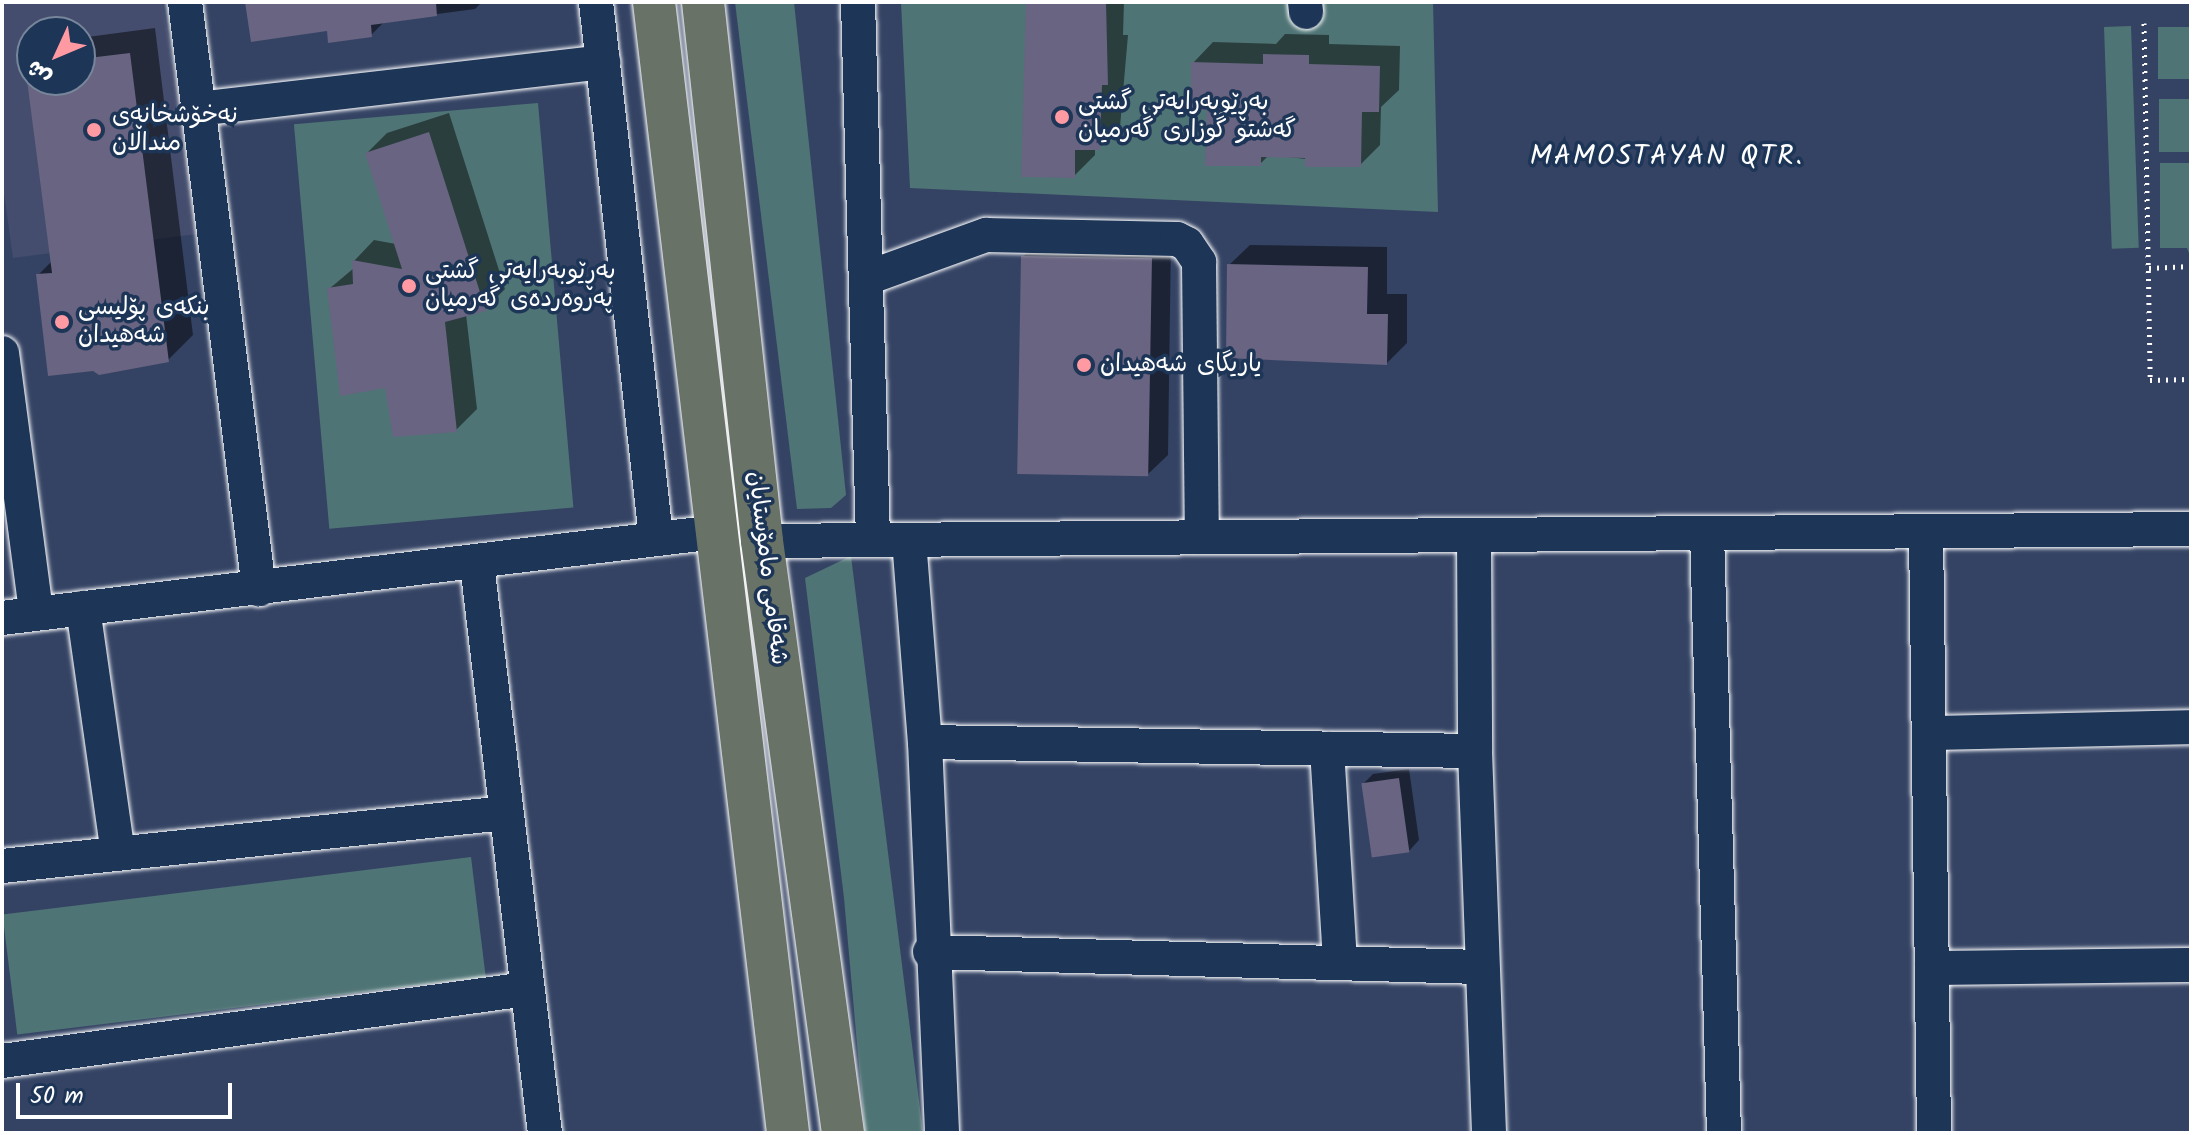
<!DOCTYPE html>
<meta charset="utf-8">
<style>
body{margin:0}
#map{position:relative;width:2193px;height:1135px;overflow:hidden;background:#344364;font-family:Kalam,"Playpen Sans Arabic",sans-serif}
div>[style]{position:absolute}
.built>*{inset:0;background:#444d6d}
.green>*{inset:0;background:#4f7475;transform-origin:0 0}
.shadow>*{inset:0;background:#0007}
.building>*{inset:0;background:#686481;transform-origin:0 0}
.path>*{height:5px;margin-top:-2.5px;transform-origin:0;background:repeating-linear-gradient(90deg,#fff 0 2px,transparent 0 8px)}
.roads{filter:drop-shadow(0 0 2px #fff) drop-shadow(0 0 2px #fff)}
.minor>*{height:34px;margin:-17px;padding:0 17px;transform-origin:17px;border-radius:17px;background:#1d3557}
.major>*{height:42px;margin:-21px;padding:0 21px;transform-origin:21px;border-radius:21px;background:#687266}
.dots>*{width:22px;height:22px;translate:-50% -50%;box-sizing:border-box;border:4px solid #1d3557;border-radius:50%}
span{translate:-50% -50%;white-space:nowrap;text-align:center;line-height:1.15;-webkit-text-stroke:7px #1d3557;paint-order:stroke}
.poi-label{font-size:24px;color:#fff}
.left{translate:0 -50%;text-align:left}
.street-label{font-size:24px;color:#fff}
.quarter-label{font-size:28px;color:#fff;letter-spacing:2px}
.frame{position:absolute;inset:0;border:4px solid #fff;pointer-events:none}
.north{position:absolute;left:16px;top:16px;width:80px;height:80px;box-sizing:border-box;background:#1d3557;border:2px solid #77869a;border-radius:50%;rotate:226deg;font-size:22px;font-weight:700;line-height:32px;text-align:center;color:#fff}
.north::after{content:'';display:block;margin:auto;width:28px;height:36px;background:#ff9aa2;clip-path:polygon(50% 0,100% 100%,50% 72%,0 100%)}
.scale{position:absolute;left:16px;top:1083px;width:216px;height:36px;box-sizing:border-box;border:4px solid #fff;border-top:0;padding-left:10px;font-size:24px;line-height:28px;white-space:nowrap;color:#fff;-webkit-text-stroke:6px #1d3557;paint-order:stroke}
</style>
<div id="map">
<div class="built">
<i style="clip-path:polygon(evenodd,2px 2px,162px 2px,204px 233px,13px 258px,2px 179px,2px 2px,32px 32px,80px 32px,80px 80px,32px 80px,32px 32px)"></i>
</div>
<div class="green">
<i style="clip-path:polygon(735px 2px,794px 2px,846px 495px,831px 508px,797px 509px)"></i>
<i style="clip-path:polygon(901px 2px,1433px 2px,1438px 212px,910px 188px)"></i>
<i style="left:2131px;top:26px;width:222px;height:27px;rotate:88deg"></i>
<i style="left:2158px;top:27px;width:33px;height:52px"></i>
<i style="left:2159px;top:99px;width:32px;height:53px"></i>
<i style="left:538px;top:103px;width:406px;height:245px;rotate:85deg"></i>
<i style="clip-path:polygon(2160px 163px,2191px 163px,2191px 258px,2187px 248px,2160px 248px)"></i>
<i style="clip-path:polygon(851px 556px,923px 1133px,865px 1133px,844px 898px,805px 578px)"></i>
<i style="left:471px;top:857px;width:121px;height:472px;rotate:83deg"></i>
</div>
<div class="shadow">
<i style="clip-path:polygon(247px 2px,482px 2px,475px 9px,385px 21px,371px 35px,329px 29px)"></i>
<i style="clip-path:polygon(1028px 2px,1124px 2px,1123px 35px,1128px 35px,1120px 127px,1095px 148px,1095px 155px,1074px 176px)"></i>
<i style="clip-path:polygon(155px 28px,193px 335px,168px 360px,38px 275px,52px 261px,27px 67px,32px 62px,32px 80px,80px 80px,80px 38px)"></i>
<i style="clip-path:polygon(1285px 34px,1329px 35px,1329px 44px,1400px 46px,1399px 90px,1381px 107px,1380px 145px,1360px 165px,1269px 155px,1260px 164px,1209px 108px,1193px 63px,1213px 42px,1276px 44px)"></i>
<i style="clip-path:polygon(449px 113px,505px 289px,485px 309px,466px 314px,477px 409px,456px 430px,387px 386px,329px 289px,354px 268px,354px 261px,374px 240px,396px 244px,367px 153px,387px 133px)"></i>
<i style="clip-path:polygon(1043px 236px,1171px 239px,1168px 455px,1147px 475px,1023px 257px)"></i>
<i style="clip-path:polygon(1250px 245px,1387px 247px,1387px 294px,1407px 294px,1407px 343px,1387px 363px,1229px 265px)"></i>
<i style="clip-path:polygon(1409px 769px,1419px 840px,1409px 851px,1363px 784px,1373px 774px)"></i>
</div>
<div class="building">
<i style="clip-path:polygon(245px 2px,436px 2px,437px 16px,371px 25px,372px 37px,328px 43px,327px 31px,251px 42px)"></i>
<i style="clip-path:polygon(1026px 2px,1106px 2px,1108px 85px,1102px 85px,1100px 150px,1075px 150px,1075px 178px,1021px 177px)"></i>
<i style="clip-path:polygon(130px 53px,169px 362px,99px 375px,93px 371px,48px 376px,36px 274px,52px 273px,27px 80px,80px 80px,80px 59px)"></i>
<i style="clip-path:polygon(1263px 54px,1309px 55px,1309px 64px,1380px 66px,1379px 112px,1362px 112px,1361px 167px,1305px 167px,1305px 158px,1261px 157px,1261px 166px,1205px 166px,1207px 110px,1191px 109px,1191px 62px,1263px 64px)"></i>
<i style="clip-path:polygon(429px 132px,486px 311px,445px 322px,457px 432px,393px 437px,385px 388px,340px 396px,327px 288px,353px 284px,352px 260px,402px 269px,365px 153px)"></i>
<i style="left:1021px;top:256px;width:131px;height:218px;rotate:1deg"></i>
<i style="clip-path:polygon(1227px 264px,1368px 267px,1367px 314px,1388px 314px,1387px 365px,1226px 358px)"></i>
<i style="left:1399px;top:778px;width:75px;height:38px;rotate:82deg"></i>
</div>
<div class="path">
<i style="left:2144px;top:23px;width:357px;rotate:89deg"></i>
<i style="left:2150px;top:380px;width:41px;rotate:-1.4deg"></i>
<i style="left:2149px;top:268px;width:42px;rotate:-2.7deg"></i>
</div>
<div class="roads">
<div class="minor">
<i style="left:185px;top:2px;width:592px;rotate:82.81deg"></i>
<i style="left:596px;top:2px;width:538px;rotate:83.6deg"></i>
<i style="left:858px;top:2px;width:538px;rotate:88.4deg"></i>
<i style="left:1305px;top:2px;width:10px;rotate:84deg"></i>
<i style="left:198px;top:109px;width:408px;rotate:-6.6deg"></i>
<i style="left:867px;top:278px;width:127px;rotate:-19.9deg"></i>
<i style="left:986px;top:235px;width:191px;rotate:1.2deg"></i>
<i style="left:1177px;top:239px;width:11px;rotate:27deg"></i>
<i style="left:1187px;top:244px;width:22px;rotate:56deg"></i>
<i style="left:1199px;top:262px;width:275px;rotate:89.4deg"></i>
<i style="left:2px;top:353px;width:262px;rotate:82.5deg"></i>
<i style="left:1926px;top:531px;width:602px;rotate:89.24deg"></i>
<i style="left:1707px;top:533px;width:600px;rotate:88.38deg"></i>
<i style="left:1474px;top:535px;width:216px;rotate:89.7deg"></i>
<i style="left:1475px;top:751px;width:382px;rotate:87.9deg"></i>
<i style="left:909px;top:540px;width:203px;rotate:85.5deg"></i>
<i style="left:925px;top:742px;width:391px;rotate:87.5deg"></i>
<i style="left:762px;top:541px;width:1429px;rotate:-0.48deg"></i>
<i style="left:477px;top:564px;width:573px;rotate:83.19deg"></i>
<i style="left:83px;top:608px;width:248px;rotate:81.9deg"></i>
<i style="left:2px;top:618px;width:719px;rotate:-6.87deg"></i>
<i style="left:1930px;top:733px;width:261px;rotate:-1.3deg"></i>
<i style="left:925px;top:742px;width:550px;rotate:0.94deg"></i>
<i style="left:1327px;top:749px;width:214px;rotate:86.5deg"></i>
<i style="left:2px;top:866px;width:506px;rotate:-6.01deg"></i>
<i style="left:930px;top:952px;width:551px;rotate:1.56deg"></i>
<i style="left:1932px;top:968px;width:259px;rotate:-0.7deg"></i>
<i style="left:2px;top:1061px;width:530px;rotate:-7.81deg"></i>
</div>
<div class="major">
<i style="left:654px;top:2px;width:1139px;rotate:83.24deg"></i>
<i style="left:703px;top:2px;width:542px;rotate:83.75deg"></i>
<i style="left:762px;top:541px;width:598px;rotate:82.21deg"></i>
</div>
</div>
<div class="dots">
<i style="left:1062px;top:117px;background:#ff9aa2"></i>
<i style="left:94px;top:130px;background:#ff9aa2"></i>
<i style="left:409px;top:286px;background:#ff9aa2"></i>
<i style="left:62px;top:322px;background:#ff9aa2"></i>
<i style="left:1084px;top:365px;background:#ff9aa2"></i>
</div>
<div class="poi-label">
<span class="left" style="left:1078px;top:117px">بەڕێوبەرایەتی گشتی<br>گەشتو گوزاری گەرمیان</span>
<span class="left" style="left:112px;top:130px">نەخۆشخانەی<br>منداڵان</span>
<span class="left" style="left:425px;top:286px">بەڕێوبەرایەتی گشتی<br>پەروەردەی گەرمیان</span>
<span class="left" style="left:78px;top:322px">بنکەی پۆلیسی<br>شەهیدان</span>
<span class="left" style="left:1100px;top:365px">یاریگای شەهیدان</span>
</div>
<div class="street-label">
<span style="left:767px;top:568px;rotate:83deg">شەقامی مامۆستایان</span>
</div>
<div class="quarter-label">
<span style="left:1667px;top:157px">MAMOSTAYAN QTR.</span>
</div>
<div class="frame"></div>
<div class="north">ش</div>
<div class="scale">50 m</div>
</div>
